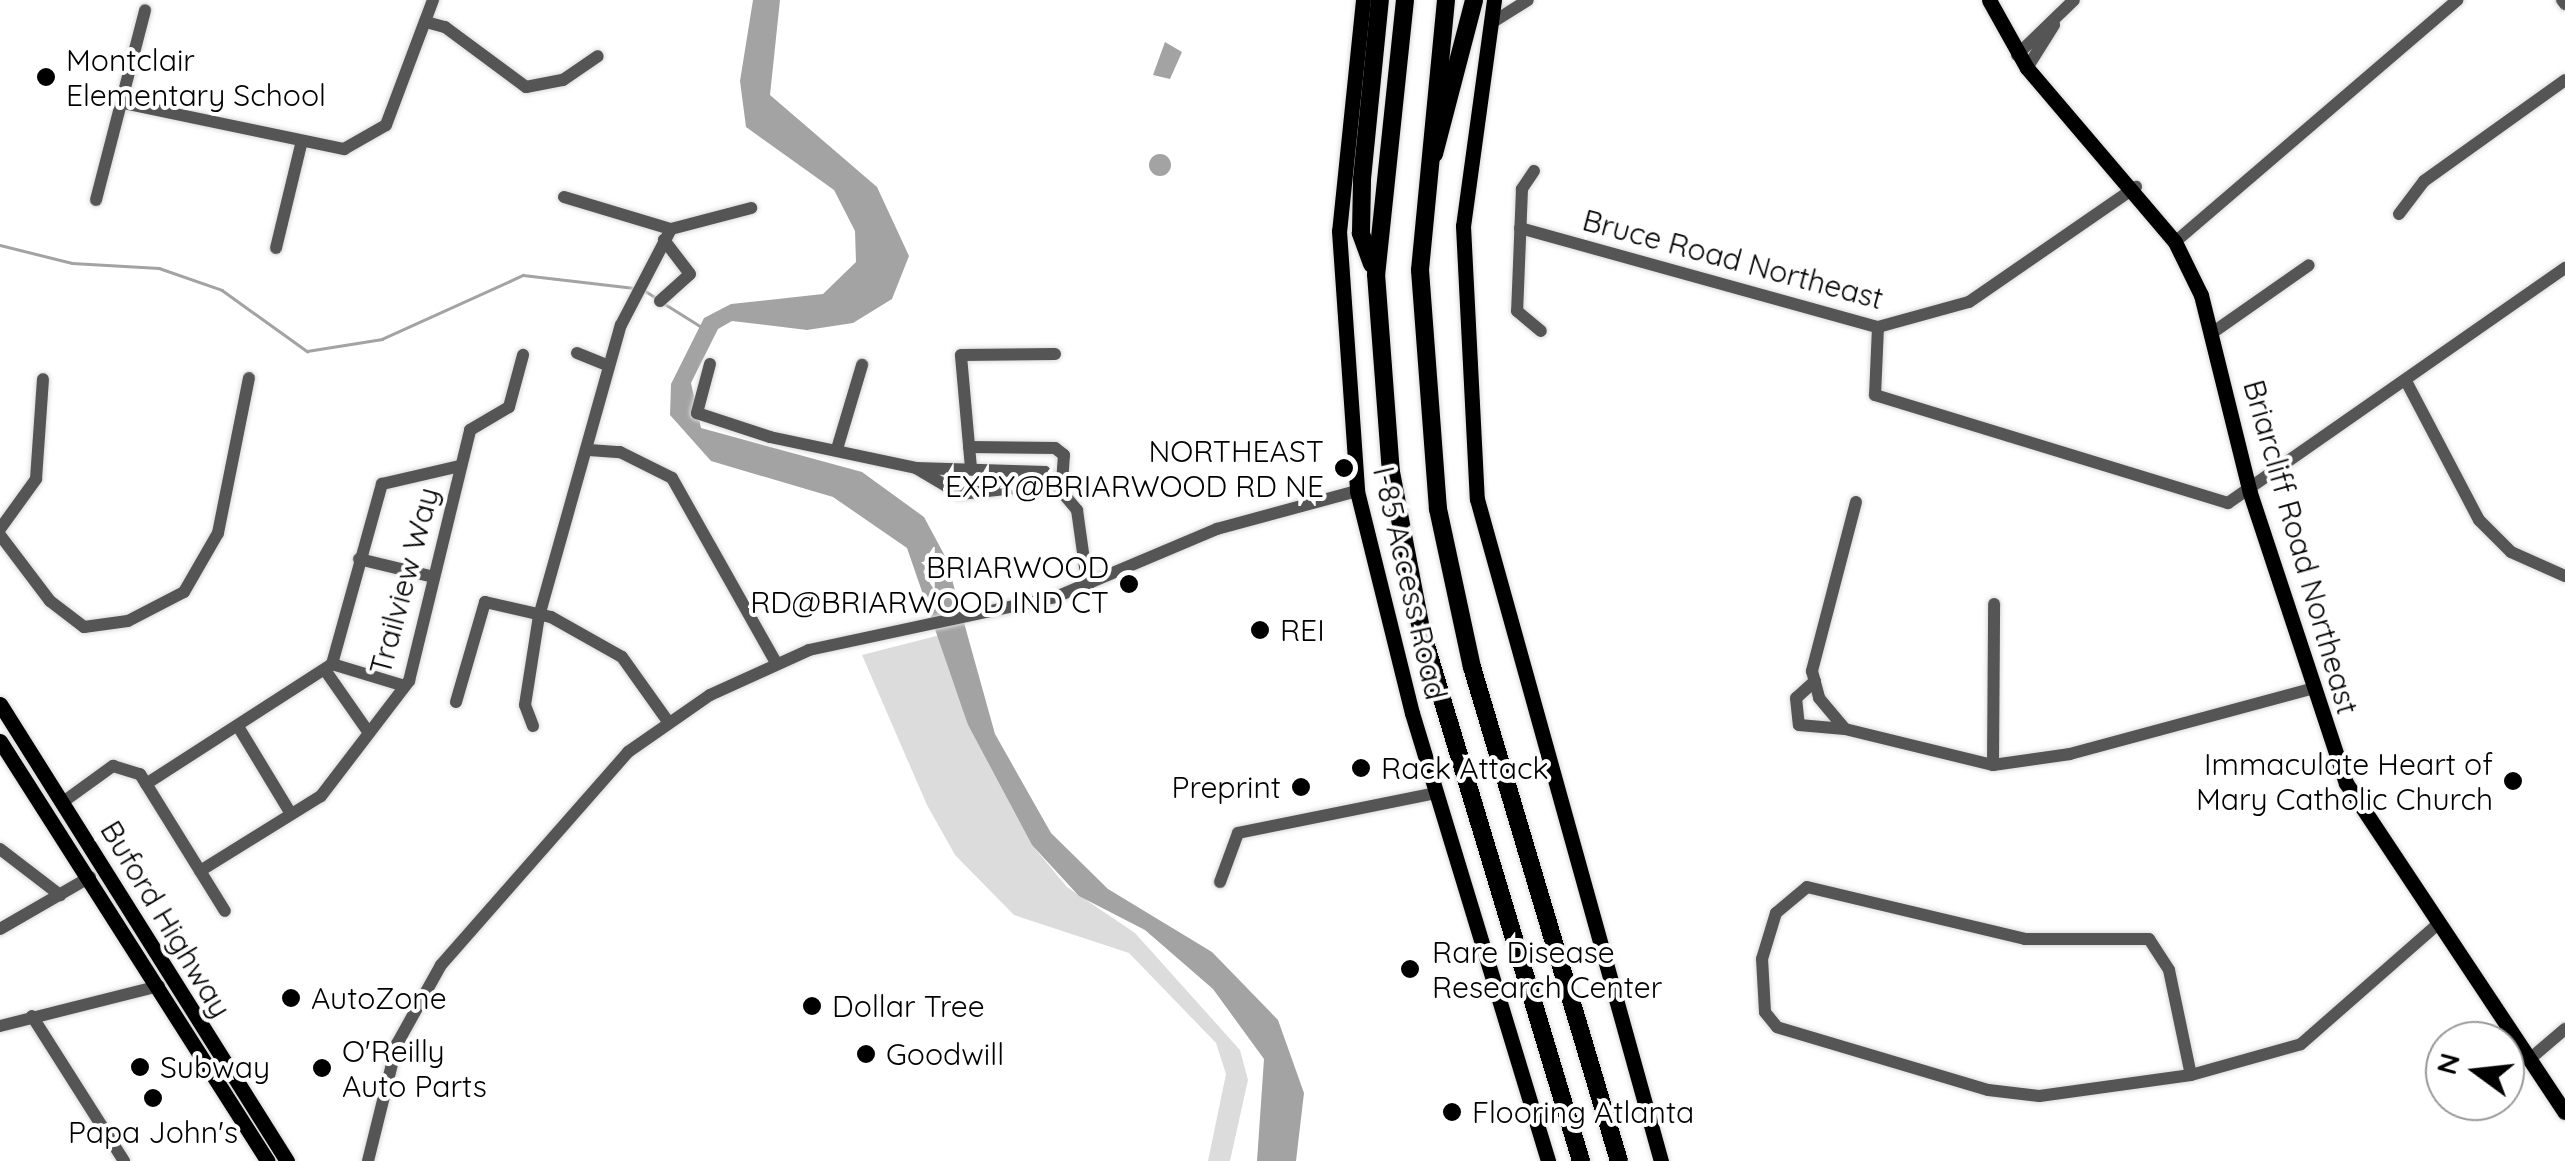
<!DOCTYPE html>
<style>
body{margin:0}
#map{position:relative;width:2565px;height:1161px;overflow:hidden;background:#fff;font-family:Quicksand,sans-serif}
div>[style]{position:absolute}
.green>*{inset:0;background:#dcdcdc}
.water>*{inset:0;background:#a3a3a3}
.round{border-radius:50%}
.stream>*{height:2.5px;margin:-1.25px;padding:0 1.25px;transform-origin:1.25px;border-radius:1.25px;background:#a3a3a3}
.roads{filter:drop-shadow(0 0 2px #dbdbdb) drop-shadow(0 0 2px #dbdbdb)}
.minor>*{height:12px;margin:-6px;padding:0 6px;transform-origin:6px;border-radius:6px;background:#555}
.major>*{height:15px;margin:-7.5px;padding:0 7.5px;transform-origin:7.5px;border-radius:7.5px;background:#000}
.highway>*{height:18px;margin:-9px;padding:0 9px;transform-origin:9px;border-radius:9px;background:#000}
.dots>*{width:28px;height:28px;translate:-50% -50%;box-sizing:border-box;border:5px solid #fff;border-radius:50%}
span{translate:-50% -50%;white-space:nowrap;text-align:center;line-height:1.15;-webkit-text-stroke:8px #fff;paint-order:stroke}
.poi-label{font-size:30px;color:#000}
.left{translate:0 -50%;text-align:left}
.right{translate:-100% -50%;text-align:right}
.street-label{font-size:30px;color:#000}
.north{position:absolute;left:2425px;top:1021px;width:100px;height:100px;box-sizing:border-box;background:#fff;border:2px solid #999;border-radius:50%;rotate:285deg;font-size:28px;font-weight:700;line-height:40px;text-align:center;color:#000}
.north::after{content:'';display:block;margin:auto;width:35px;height:45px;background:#000;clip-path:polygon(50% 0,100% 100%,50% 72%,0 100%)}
</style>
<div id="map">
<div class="green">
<i style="clip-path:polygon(940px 635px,968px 725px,1032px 845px,1067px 887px,1135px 933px,1240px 1050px,1248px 1080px,1230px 1161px,1208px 1161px,1226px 1074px,1216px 1043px,1129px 953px,1014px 915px,955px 855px,927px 805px,862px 655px)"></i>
</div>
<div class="water">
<i style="clip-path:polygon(753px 0,780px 0,770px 95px,877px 187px,909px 256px,892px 299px,853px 323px,807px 330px,732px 321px,718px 329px,691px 383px,701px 428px,862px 472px,924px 517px,946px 558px,995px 734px,1051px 833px,1108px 889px,1212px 952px,1278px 1020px,1304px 1093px,1296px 1161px,1257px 1161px,1264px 1059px,1213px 989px,1145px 930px,1079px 896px,1032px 845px,968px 725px,907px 548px,833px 497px,711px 461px,670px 415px,671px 384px,704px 318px,731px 304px,823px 294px,856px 262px,855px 231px,834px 190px,746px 127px,740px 81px)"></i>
<i style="clip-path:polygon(1165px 42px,1182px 52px,1170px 79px,1153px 75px)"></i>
<i class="round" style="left:1149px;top:154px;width:22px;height:22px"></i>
</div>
<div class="stream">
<i style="left:0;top:245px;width:74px;rotate:14deg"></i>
<i style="left:72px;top:263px;width:87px;rotate:3.3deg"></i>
<i style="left:159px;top:268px;width:67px;rotate:19.2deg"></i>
<i style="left:222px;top:290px;width:105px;rotate:35.7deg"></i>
<i style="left:307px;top:351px;width:76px;rotate:-9.1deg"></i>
<i style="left:382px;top:339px;width:155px;rotate:-24.4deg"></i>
<i style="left:523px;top:275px;width:114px;rotate:6.6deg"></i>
<i style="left:644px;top:290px;width:17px;rotate:33deg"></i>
<i style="left:665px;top:304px;width:41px;rotate:32.2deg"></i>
</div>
<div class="roads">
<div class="minor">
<i style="left:2562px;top:0;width:5px;rotate:53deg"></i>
<i style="left:426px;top:22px;width:20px;rotate:15deg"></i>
<i style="left:445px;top:27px;width:101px;rotate:36.5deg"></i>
<i style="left:526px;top:87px;width:38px;rotate:-11deg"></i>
<i style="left:563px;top:80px;width:42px;rotate:-34.4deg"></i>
<i style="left:1493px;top:22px;width:41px;rotate:-32.2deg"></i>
<i style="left:2017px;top:55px;width:79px;rotate:-44deg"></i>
<i style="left:2027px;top:68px;width:51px;rotate:-57.9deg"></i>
<i style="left:123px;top:103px;width:226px;rotate:11.8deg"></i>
<i style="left:344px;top:149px;width:48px;rotate:-29.7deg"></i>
<i style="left:386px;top:125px;width:134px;rotate:-69.4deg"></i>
<i style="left:1534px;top:171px;width:22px;rotate:124deg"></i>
<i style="left:1522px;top:189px;width:122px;rotate:92.3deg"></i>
<i style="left:1517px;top:311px;width:31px;rotate:40deg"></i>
<i style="left:564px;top:197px;width:112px;rotate:16.7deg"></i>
<i style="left:96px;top:200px;width:196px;rotate:-75.5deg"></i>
<i style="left:2399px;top:214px;width:41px;rotate:-52.9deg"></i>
<i style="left:2424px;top:181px;width:173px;rotate:-35.6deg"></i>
<i style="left:1520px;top:228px;width:371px;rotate:15.5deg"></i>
<i style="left:1878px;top:327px;width:94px;rotate:-15.4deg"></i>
<i style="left:1969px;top:302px;width:203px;rotate:-34.6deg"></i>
<i style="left:2175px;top:242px;width:372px;rotate:-40.6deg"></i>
<i style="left:276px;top:248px;width:106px;rotate:-76.4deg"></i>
<i style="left:660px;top:301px;width:40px;rotate:-42deg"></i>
<i style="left:690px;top:274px;width:43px;rotate:-127.4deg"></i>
<i style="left:1878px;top:327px;width:68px;rotate:92.5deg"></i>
<i style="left:1875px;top:395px;width:369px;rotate:17deg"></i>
<i style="left:2228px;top:503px;width:411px;rotate:-34.9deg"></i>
<i style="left:2212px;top:333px;width:118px;rotate:-35deg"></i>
<i style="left:577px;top:353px;width:32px;rotate:22deg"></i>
<i style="left:710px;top:364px;width:51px;rotate:104.9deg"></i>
<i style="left:697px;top:413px;width:77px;rotate:18.2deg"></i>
<i style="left:770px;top:437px;width:149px;rotate:12deg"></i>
<i style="left:916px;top:468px;width:129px;rotate:1.8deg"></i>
<i style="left:1045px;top:472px;width:50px;rotate:49.9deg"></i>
<i style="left:1077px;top:510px;width:79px;rotate:82deg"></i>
<i style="left:2406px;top:381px;width:157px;rotate:62.3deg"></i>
<i style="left:2479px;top:520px;width:45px;rotate:45deg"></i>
<i style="left:2511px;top:552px;width:59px;rotate:24deg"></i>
<i style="left:837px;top:449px;width:88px;rotate:-73.4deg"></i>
<i style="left:589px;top:450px;width:31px;rotate:4deg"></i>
<i style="left:620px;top:452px;width:58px;rotate:26.6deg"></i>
<i style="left:672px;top:478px;width:210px;rotate:60.6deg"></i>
<i style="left:916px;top:468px;width:51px;rotate:30.6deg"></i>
<i style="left:960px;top:494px;width:103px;rotate:-6.2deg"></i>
<i style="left:1062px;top:483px;width:28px;rotate:-86deg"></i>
<i style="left:1064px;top:455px;width:11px;rotate:-142deg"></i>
<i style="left:1055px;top:448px;width:86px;rotate:-179.3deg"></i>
<i style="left:971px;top:468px;width:113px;rotate:-95.1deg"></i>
<i style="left:961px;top:355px;width:94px;rotate:-0.6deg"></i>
<i style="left:1856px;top:502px;width:175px;rotate:104.6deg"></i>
<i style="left:1812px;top:671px;width:28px;rotate:75deg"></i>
<i style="left:1819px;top:698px;width:40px;rotate:50deg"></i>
<i style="left:1845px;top:729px;width:152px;rotate:13.7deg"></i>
<i style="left:1993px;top:765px;width:78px;rotate:-8.1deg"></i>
<i style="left:2070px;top:754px;width:250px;rotate:-15.1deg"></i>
<i style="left:0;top:529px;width:62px;rotate:-54.2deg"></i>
<i style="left:36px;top:479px;width:100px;rotate:-86deg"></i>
<i style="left:0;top:535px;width:83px;rotate:52.9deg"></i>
<i style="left:50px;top:601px;width:43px;rotate:37.4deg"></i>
<i style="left:84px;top:627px;width:44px;rotate:-7.8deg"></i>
<i style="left:128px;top:621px;width:63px;rotate:-27.4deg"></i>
<i style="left:184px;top:592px;width:68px;rotate:-60deg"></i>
<i style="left:218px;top:533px;width:158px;rotate:-78.7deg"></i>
<i style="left:359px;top:559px;width:77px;rotate:13.5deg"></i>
<i style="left:332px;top:664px;width:76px;rotate:16.8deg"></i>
<i style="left:325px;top:670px;width:77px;rotate:55.1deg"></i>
<i style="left:1815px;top:681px;width:25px;rotate:138deg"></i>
<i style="left:1796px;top:698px;width:27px;rotate:84deg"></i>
<i style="left:1799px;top:725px;width:46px;rotate:5deg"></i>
<i style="left:456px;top:702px;width:104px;rotate:-73.8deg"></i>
<i style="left:485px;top:602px;width:68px;rotate:12.8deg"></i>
<i style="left:551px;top:617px;width:81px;rotate:29.4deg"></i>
<i style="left:622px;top:657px;width:81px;rotate:54.5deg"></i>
<i style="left:533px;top:726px;width:22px;rotate:-111deg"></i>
<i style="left:525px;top:705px;width:90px;rotate:-81.1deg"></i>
<i style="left:539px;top:616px;width:302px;rotate:-74.3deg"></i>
<i style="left:621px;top:325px;width:108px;rotate:-62.5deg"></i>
<i style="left:671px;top:229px;width:83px;rotate:-14.7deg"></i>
<i style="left:239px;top:728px;width:100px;rotate:58.8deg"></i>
<i style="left:1993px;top:765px;width:161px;rotate:-89.6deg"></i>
<i style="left:146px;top:784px;width:221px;rotate:-32.8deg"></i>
<i style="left:332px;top:664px;width:187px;rotate:-74.5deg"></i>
<i style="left:382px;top:484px;width:80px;rotate:-13deg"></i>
<i style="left:63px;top:802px;width:62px;rotate:-35.8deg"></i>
<i style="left:113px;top:766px;width:28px;rotate:17deg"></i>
<i style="left:140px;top:774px;width:161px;rotate:58.2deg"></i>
<i style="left:0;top:849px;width:76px;rotate:37.5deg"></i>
<i style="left:200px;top:871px;width:142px;rotate:-31.8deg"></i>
<i style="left:321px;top:796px;width:145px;rotate:-52.6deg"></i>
<i style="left:409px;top:681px;width:258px;rotate:-76.3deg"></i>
<i style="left:470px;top:430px;width:45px;rotate:-30.5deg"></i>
<i style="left:509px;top:407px;width:54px;rotate:-74.9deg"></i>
<i style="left:1220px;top:882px;width:52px;rotate:-69.8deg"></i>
<i style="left:1238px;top:833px;width:203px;rotate:-11.4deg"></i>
<i style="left:1807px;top:887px;width:224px;rotate:13.4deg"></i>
<i style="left:2025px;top:939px;width:124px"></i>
<i style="left:2149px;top:939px;width:37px;rotate:57deg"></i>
<i style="left:2169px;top:970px;width:107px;rotate:78.2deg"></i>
<i style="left:2191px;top:1075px;width:153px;rotate:172.1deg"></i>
<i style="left:2039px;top:1096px;width:51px;rotate:-173.3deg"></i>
<i style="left:1988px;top:1090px;width:220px;rotate:-163.4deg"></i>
<i style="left:1777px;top:1027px;width:19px;rotate:-129deg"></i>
<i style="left:1765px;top:1012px;width:53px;rotate:-93.2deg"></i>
<i style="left:1762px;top:959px;width:48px;rotate:-73.1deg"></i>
<i style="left:1776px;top:913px;width:40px;rotate:-40deg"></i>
<i style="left:0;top:929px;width:104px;rotate:-30deg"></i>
<i style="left:32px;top:1016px;width:172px;rotate:57.6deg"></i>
<i style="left:0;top:1026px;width:164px;rotate:-14.1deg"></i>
<i style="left:2531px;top:1058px;width:45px;rotate:-40.5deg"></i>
<i style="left:2191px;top:1075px;width:114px;rotate:-15.7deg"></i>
<i style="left:2301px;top:1044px;width:184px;rotate:-41.2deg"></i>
<i style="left:368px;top:1161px;width:121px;rotate:-76.1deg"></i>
<i style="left:397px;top:1044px;width:90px;rotate:-60.9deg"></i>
<i style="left:441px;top:965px;width:283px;rotate:-48.7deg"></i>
<i style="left:628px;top:752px;width:100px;rotate:-34.8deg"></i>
<i style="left:710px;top:695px;width:109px;rotate:-24.4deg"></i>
<i style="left:809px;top:650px;width:253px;rotate:-12.1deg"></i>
<i style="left:1056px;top:597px;width:175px;rotate:-22.9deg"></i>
<i style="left:1217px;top:529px;width:145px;rotate:-15.2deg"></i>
</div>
<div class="major">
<i style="left:1363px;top:0;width:232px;rotate:95.9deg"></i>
<i style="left:1339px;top:231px;width:261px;rotate:86deg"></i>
<i style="left:1357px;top:491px;width:229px;rotate:76.1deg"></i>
<i style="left:1412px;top:713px;width:468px;rotate:73.1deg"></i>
<i style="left:1494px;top:0;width:228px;rotate:97.8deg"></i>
<i style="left:1463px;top:226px;width:273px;rotate:87.1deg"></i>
<i style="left:1477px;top:499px;width:687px;rotate:74.47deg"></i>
<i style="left:1989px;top:0;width:78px;rotate:60.8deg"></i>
<i style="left:2027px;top:68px;width:228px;rotate:49.6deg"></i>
<i style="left:2175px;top:242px;width:59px;rotate:63.9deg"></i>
<i style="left:2201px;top:295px;width:204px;rotate:76.1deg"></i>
<i style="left:2250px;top:493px;width:305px;rotate:71.7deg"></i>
<i style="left:2346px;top:783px;width:395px;rotate:56.4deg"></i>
<i style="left:0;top:704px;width:540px;rotate:57.87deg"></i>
<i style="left:0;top:741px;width:498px;rotate:57.5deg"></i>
</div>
<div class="highway">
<i style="left:1405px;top:0;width:276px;rotate:96deg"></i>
<i style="left:1376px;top:274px;width:199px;rotate:85.7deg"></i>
<i style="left:1391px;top:472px;width:160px;rotate:79.2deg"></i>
<i style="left:1421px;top:629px;width:556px;rotate:73.26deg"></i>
<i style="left:1446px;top:0;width:271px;rotate:95.5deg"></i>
<i style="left:1420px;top:270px;width:240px;rotate:85.7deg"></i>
<i style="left:1438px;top:509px;width:162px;rotate:77.9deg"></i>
<i style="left:1472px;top:667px;width:515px;rotate:73.43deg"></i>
<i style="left:1434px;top:154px;width:159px;rotate:-75.4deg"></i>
<i style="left:1372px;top:264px;width:33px;rotate:-110deg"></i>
<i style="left:1361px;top:233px;width:54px;rotate:-88.9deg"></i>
<i style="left:1362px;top:179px;width:180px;rotate:-84.3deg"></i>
</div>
</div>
<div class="dots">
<i style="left:46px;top:77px;background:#000"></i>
<i style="left:1344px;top:468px;background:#000"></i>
<i style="left:1129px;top:584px;background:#000"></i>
<i style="left:1260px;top:630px;background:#000"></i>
<i style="left:1361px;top:768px;background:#000"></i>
<i style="left:2513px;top:781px;background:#000"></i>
<i style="left:1301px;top:787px;background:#000"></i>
<i style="left:1410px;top:969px;background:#000"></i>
<i style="left:291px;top:998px;background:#000"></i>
<i style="left:812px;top:1006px;background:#000"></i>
<i style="left:866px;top:1054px;background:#000"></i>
<i style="left:140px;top:1067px;background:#000"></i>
<i style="left:322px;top:1068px;background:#000"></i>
<i style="left:153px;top:1098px;background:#000"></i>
<i style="left:1452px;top:1112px;background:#000"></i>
</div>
<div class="poi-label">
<span class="left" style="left:66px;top:77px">Montclair<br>Elementary School</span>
<span class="right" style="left:1324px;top:468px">NORTHEAST<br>EXPY@BRIARWOOD RD NE</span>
<span class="right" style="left:1109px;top:584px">BRIARWOOD<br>RD@BRIARWOOD IND CT</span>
<span class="left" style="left:1280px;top:630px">REI</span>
<span class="right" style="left:2493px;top:781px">Immaculate Heart of<br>Mary Catholic Church</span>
<span class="left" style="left:1381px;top:768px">Rack Attack</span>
<span class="right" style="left:1281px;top:787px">Preprint</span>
<span class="left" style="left:1432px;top:969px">Rare Disease<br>Research Center</span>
<span class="left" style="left:311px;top:998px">AutoZone</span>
<span class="left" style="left:832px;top:1006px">Dollar Tree</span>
<span class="left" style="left:342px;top:1068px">O'Reilly<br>Auto Parts</span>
<span class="left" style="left:886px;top:1054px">Goodwill</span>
<span class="left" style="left:160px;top:1067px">Subway</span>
<span class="left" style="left:1472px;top:1112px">Flooring Atlanta</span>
<span style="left:153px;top:1132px">Papa John's</span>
</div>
<div class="street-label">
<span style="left:1733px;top:259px;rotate:15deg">Bruce Road Northeast</span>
<span style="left:2301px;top:547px;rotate:74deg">Briarcliff Road Northeast</span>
<span style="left:404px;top:581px;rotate:-75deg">Trailview Way</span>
<span style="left:1410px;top:583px;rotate:77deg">I-85 Access Road</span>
<span style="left:166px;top:919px;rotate:59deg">Buford Highway</span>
</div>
<div class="north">N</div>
</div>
